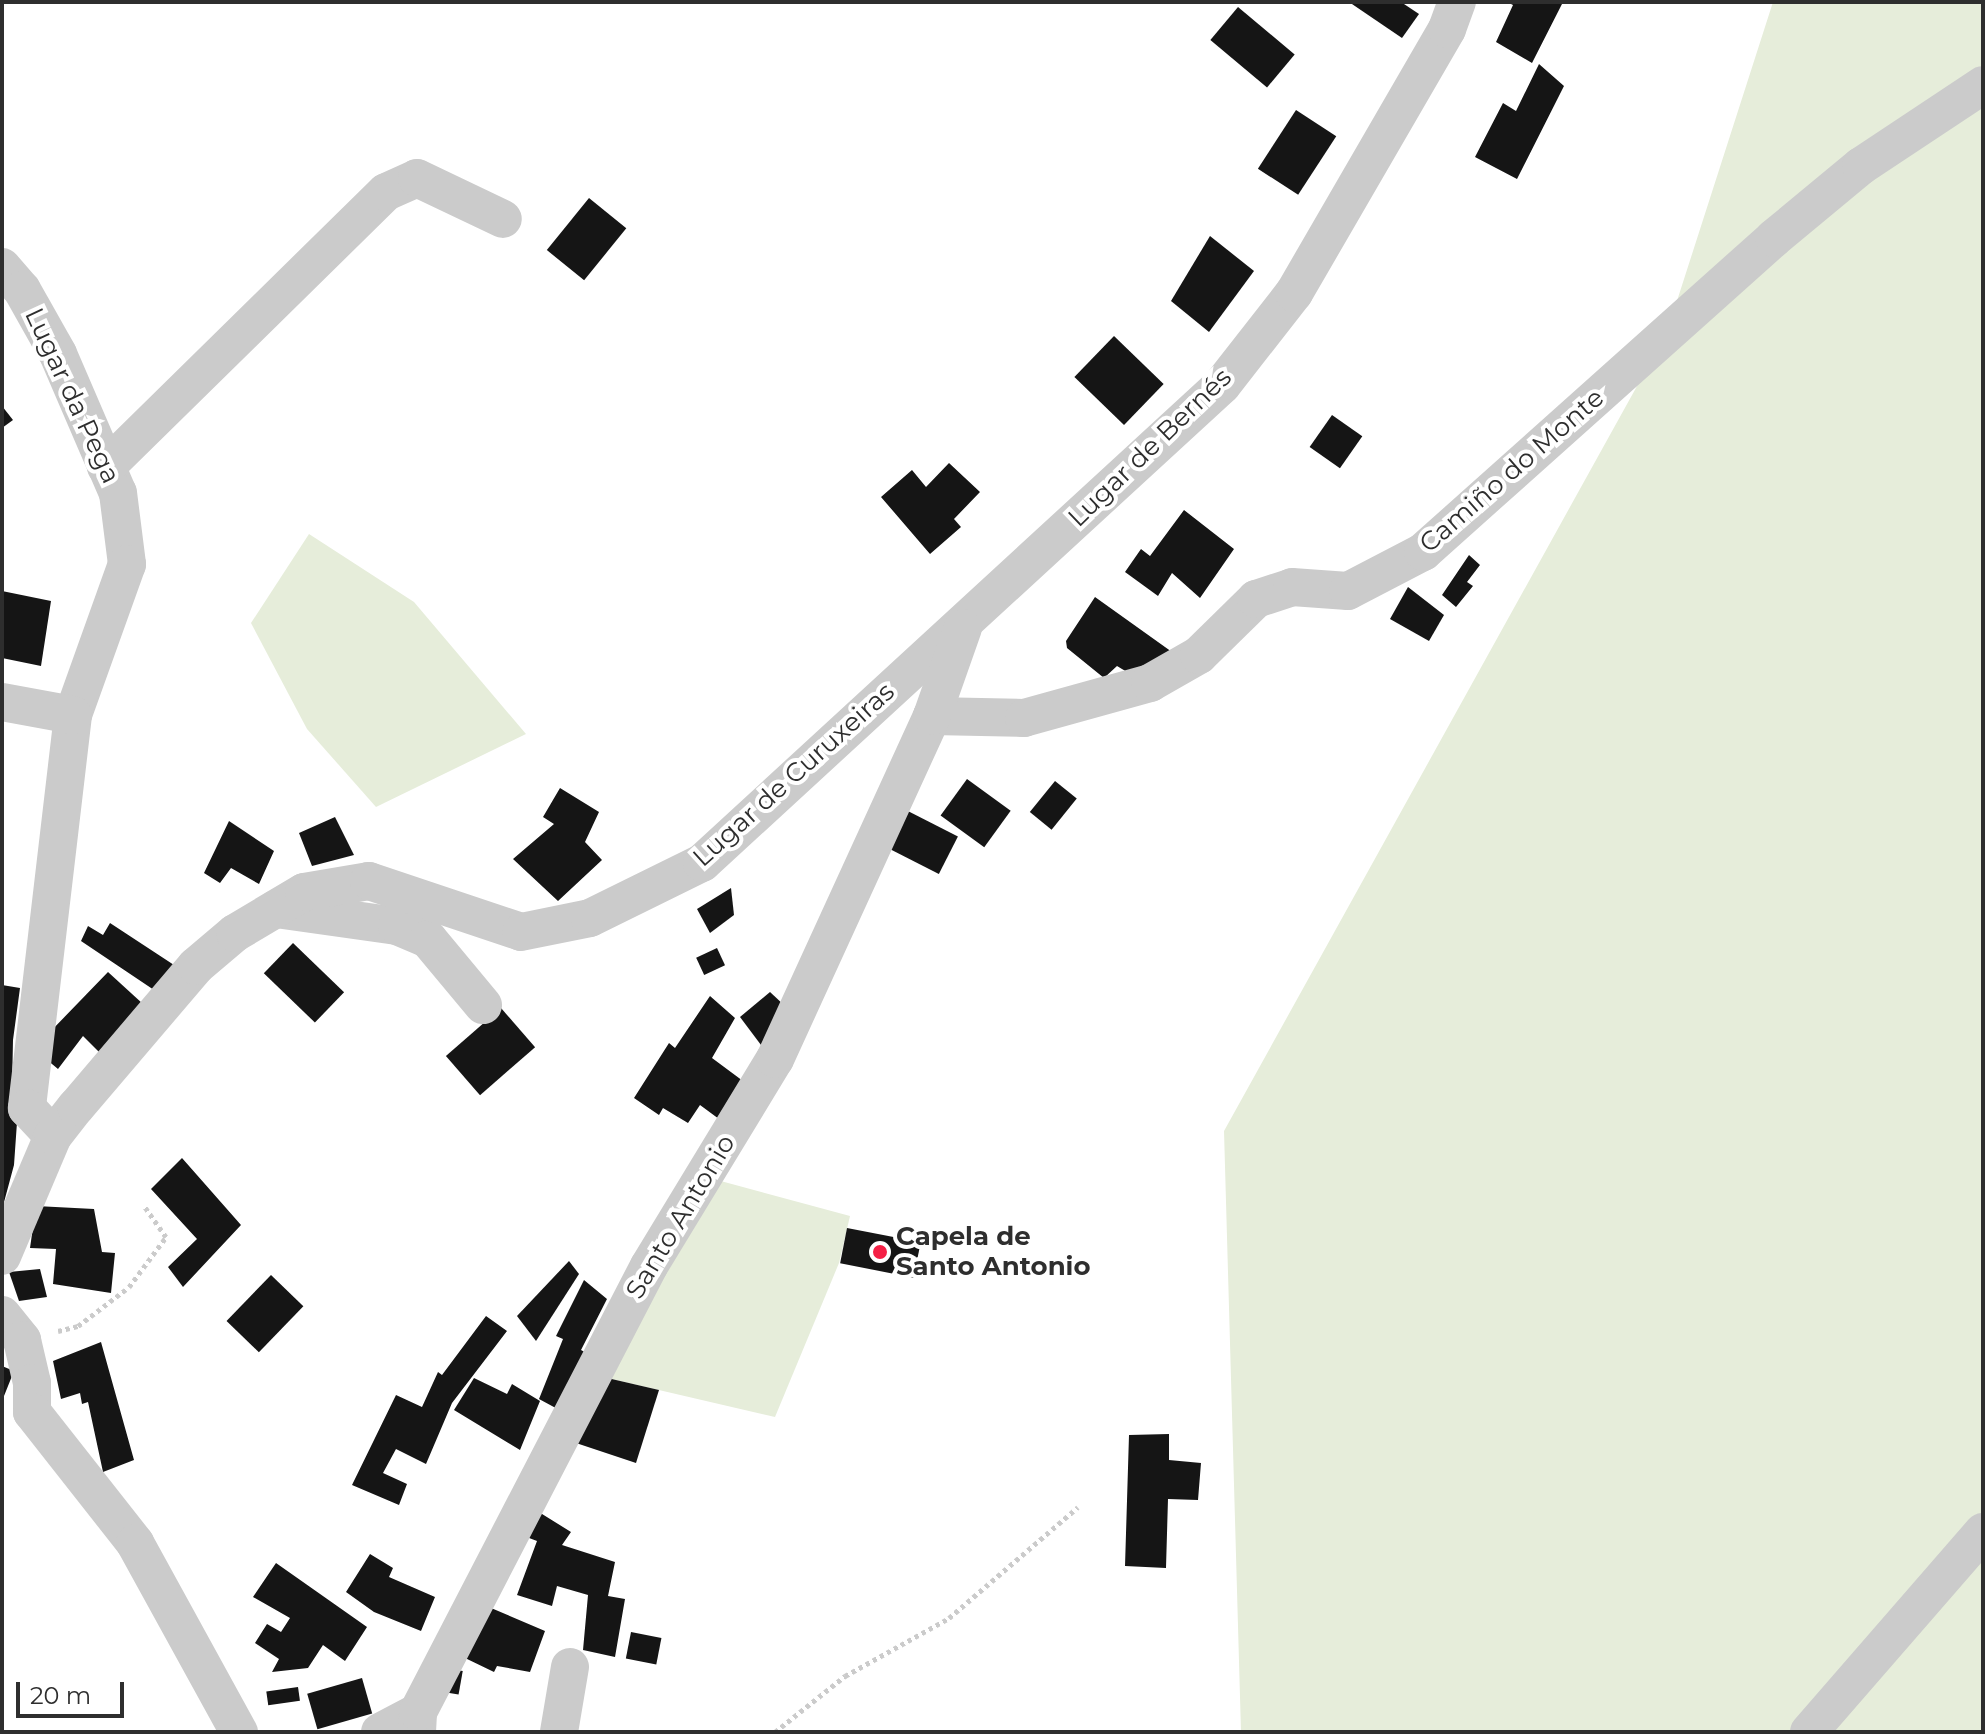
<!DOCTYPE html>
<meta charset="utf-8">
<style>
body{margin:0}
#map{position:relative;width:1985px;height:1734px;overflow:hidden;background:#fff;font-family:Montserrat,sans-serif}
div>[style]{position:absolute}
.green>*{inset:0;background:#e6edda}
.building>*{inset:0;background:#151515;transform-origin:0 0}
.path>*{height:5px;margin-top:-2.5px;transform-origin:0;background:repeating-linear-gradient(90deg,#cbcbcb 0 4px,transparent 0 8px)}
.minor>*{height:38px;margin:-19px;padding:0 19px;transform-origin:19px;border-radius:19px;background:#cbcbcb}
.dots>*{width:22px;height:22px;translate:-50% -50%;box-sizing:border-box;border:4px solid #fff;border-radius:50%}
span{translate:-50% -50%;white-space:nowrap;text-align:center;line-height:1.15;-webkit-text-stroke:8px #fff;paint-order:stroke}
.street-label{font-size:26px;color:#2e2e2e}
.poi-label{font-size:26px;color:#2e2e2e;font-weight:700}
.left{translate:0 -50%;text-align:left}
.frame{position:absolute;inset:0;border:4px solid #2e2e2e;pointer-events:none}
.scale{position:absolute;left:16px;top:1682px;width:108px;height:36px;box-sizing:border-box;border:4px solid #2e2e2e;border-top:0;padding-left:10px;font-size:24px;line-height:28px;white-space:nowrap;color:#2e2e2e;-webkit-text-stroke:6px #fff;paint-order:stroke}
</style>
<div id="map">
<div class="green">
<i style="clip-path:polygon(1773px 2px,1983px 2px,1983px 1732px,1241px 1732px,1224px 1131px,1667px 332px)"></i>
<i style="clip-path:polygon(309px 534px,414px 602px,526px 734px,376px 807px,307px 729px,251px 623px)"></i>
<i style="clip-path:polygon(717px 1180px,850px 1216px,839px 1263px,775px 1417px,603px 1377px)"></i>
</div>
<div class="building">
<i style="clip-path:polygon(1349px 2px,1401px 2px,1419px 14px,1402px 38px)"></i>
<i style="clip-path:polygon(1507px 2px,1562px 4px,1532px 63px,1496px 42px,1513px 5px)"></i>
<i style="left:1238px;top:7px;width:74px;height:43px;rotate:40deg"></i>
<i style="clip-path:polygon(1539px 64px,1564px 86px,1517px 179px,1475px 157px,1503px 103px,1516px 111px)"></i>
<i style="left:1296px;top:110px;width:48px;height:70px;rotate:33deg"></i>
<i style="left:589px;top:198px;width:48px;height:67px;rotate:39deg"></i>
<i style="clip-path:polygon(1210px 236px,1254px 271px,1209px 332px,1171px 301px)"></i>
<i style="left:1114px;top:336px;width:69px;height:57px;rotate:44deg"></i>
<i style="clip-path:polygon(2px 406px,13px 420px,2px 428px)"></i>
<i style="left:1332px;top:415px;width:37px;height:39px;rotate:35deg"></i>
<i style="clip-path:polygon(949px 463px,980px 492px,954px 519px,961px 527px,930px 554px,881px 497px,912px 470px,926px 487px)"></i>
<i style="clip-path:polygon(1184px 510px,1234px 549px,1200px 598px,1172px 573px,1158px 596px,1125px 572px,1141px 549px,1150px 556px)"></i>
<i style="clip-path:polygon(1469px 555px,1480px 565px,1467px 582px,1473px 586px,1456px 607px,1442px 595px)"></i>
<i style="clip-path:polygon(1408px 587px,1444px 615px,1429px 641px,1390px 619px)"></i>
<i style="clip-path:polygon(2px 591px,51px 601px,41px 666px,2px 658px)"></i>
<i style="clip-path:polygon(1095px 597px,1172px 652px,1132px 675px,1117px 666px,1104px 678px,1067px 648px,1066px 641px)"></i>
<i style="left:967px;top:779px;width:54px;height:45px;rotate:36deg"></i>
<i style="left:1055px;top:781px;width:28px;height:40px;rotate:39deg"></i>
<i style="clip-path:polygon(560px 788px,599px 812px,585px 842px,602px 860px,558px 901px,513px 859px,554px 824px,543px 817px)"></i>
<i style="left:900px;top:807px;width:65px;height:42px;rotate:27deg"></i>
<i style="clip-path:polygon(335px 817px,354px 855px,312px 866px,299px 833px)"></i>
<i style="clip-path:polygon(229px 821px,274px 851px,259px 884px,231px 868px,220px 883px,204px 873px)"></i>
<i style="clip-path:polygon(731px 888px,734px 915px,710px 933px,697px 909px)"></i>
<i style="clip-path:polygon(110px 923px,174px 965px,154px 990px,81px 941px,88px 926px,103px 935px)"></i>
<i style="left:293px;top:943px;width:71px;height:42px;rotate:44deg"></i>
<i style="left:717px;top:948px;width:19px;height:23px;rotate:65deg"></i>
<i style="clip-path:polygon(108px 972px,143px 1004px,99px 1052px,83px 1036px,58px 1069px,46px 1059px,49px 1033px)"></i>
<i style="clip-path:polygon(2px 985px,20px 988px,13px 1040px,12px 1088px,18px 1108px,14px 1165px,3px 1206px)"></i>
<i style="clip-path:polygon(770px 992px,785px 1006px,761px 1045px,740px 1017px)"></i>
<i style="clip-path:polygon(710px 996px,735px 1018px,712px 1058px,743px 1081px,719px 1119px,700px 1105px,688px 1123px,663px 1108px,659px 1115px,634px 1098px,669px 1043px,675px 1048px)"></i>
<i style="left:501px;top:1008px;width:52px;height:73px;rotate:49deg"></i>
<i style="clip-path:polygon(182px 1158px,241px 1225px,183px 1287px,168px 1267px,197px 1239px,151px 1189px)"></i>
<i style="clip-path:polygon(36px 1206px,94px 1209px,102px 1252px,115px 1253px,111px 1293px,53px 1284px,56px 1249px,30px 1248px)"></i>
<i style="left:847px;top:1228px;width:75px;height:36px;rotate:11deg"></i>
<i style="clip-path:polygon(569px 1261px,579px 1274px,536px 1341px,517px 1316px)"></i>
<i style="clip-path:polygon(40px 1269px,47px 1297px,19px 1301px,9px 1272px)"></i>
<i style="left:271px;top:1275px;width:45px;height:64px;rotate:44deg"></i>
<i style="clip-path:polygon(584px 1280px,607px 1299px,581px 1350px,590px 1355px,565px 1413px,539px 1399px,563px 1339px,556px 1336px)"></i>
<i style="clip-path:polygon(486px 1316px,507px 1331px,452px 1403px,426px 1464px,396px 1449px,383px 1473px,407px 1484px,399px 1505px,352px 1485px,396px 1395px,422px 1407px,438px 1372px,442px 1375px)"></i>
<i style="clip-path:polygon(101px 1342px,134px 1460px,103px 1472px,88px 1402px,82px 1404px,80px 1393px,61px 1399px,53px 1361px)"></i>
<i style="clip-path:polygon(2px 1366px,14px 1371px,2px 1401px)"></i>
<i style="clip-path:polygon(603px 1377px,659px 1390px,636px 1463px,570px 1441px)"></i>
<i style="clip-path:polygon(474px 1378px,507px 1394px,512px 1384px,540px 1401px,520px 1450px,454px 1410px)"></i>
<i style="clip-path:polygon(1169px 1434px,1169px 1460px,1201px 1463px,1198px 1500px,1168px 1499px,1166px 1568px,1125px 1566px,1129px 1435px)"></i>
<i style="clip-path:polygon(534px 1509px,571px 1532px,562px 1545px,615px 1562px,608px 1596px,625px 1599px,615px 1657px,583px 1650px,588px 1595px,557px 1586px,552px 1606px,517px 1595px,537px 1541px,516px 1533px)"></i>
<i style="clip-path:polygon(370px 1554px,393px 1568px,389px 1577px,435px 1597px,421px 1631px,374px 1612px,346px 1592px)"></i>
<i style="clip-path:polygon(276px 1563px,367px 1627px,345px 1661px,323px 1645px,308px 1668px,272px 1672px,279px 1659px,255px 1643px,267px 1624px,281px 1632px,290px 1618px,253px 1597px)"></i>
<i style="clip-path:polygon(484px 1605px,545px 1631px,530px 1672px,497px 1666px,494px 1672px,465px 1658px)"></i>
<i style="left:631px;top:1632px;width:31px;height:27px;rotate:11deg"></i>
<i style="left:446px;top:1668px;width:17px;height:24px;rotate:10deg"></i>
<i style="left:362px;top:1678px;width:37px;height:57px;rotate:74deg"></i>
<i style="left:298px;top:1687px;width:14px;height:32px;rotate:82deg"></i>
</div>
<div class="path">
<i style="left:58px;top:1331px;width:21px;rotate:-14deg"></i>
<i style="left:78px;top:1326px;width:64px;rotate:-37.4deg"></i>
<i style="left:129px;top:1287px;width:62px;rotate:-53.5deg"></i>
<i style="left:166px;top:1237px;width:38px;rotate:-125deg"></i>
<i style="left:775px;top:1732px;width:90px;rotate:-38.7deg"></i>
<i style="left:845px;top:1676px;width:119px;rotate:-29.1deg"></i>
<i style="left:949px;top:1618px;width:170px;rotate:-40.7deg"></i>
</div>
<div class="minor">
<i style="left:2px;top:267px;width:30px;rotate:49deg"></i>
<i style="left:22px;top:290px;width:73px;rotate:60.6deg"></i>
<i style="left:58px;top:354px;width:151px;rotate:66.7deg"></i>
<i style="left:118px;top:493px;width:72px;rotate:82.8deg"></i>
<i style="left:127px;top:564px;width:160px;rotate:109.7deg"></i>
<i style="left:73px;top:715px;width:396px;rotate:96.7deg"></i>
<i style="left:27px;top:1108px;width:38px;rotate:47deg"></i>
<i style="left:106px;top:467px;width:392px;rotate:-44.5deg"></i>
<i style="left:386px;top:192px;width:34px;rotate:-24deg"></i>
<i style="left:417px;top:178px;width:95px;rotate:25.5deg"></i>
<i style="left:2px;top:702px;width:72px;rotate:10.4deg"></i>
<i style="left:932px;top:716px;width:92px;rotate:1.2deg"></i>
<i style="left:1024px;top:718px;width:131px;rotate:-15.5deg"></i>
<i style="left:1150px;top:683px;width:56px;rotate:-29.7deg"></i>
<i style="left:1199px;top:655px;width:80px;rotate:-44.5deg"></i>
<i style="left:1256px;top:599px;width:38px;rotate:-18deg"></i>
<i style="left:1292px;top:587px;width:56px;rotate:4.1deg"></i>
<i style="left:1348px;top:591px;width:85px;rotate:-27.5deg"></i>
<i style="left:1423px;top:552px;width:471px;rotate:-41.8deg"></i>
<i style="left:1774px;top:238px;width:113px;rotate:-39.6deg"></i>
<i style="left:1861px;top:166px;width:146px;rotate:-33.6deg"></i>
<i style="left:276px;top:909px;width:122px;rotate:8deg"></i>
<i style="left:397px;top:926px;width:34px;rotate:23deg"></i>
<i style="left:428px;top:939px;width:86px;rotate:50.2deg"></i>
<i style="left:2px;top:1256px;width:130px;rotate:-67deg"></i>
<i style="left:53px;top:1136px;width:37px;rotate:-52deg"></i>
<i style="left:76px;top:1107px;width:185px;rotate:-49.6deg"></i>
<i style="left:196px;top:966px;width:51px;rotate:-40.2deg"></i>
<i style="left:235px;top:933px;width:80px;rotate:-30.7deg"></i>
<i style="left:304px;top:892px;width:66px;rotate:-9.6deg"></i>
<i style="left:369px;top:881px;width:160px;rotate:18.5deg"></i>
<i style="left:521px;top:932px;width:70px;rotate:-11.5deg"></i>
<i style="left:590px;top:918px;width:125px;rotate:-26.2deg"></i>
<i style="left:702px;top:863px;width:706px;rotate:-42.59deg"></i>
<i style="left:1222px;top:385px;width:117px;rotate:-52deg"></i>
<i style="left:1294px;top:293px;width:305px;rotate:-59.9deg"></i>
<i style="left:1447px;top:29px;width:29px;rotate:-70deg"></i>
<i style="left:2px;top:1315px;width:32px;rotate:51deg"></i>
<i style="left:22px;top:1340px;width:44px;rotate:76.9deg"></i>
<i style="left:32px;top:1383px;width:29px;rotate:90deg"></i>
<i style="left:32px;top:1412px;width:167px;rotate:51.8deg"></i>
<i style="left:135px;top:1543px;width:216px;rotate:61.2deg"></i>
<i style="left:380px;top:1732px;width:43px;rotate:-27.8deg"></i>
<i style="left:417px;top:1732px;width:20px;rotate:-87deg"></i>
<i style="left:418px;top:1712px;width:502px;rotate:-62.62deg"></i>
<i style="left:649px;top:1266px;width:242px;rotate:-58.7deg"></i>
<i style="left:775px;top:1059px;width:377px;rotate:-65.4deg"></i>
<i style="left:932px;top:716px;width:93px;rotate:-70.6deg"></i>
<i style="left:559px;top:1732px;width:66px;rotate:-80.4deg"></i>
<i style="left:1809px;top:1732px;width:265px;rotate:-49deg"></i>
</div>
<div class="dots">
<i style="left:880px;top:1252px;background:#f52046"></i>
</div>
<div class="street-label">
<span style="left:72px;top:396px;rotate:65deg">Lugar da Pega</span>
<span style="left:1150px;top:448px;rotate:-44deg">Lugar de Bernés</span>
<span style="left:1512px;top:471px;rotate:-41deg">Camiño do Monte</span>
<span style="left:794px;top:775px;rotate:-42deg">Lugar de Curuxeiras</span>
<span style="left:681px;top:1217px;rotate:-59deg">Santo Antonio</span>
</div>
<div class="poi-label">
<span class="left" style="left:896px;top:1252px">Capela de<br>Santo Antonio</span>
</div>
<div class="frame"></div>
<div class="scale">20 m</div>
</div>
